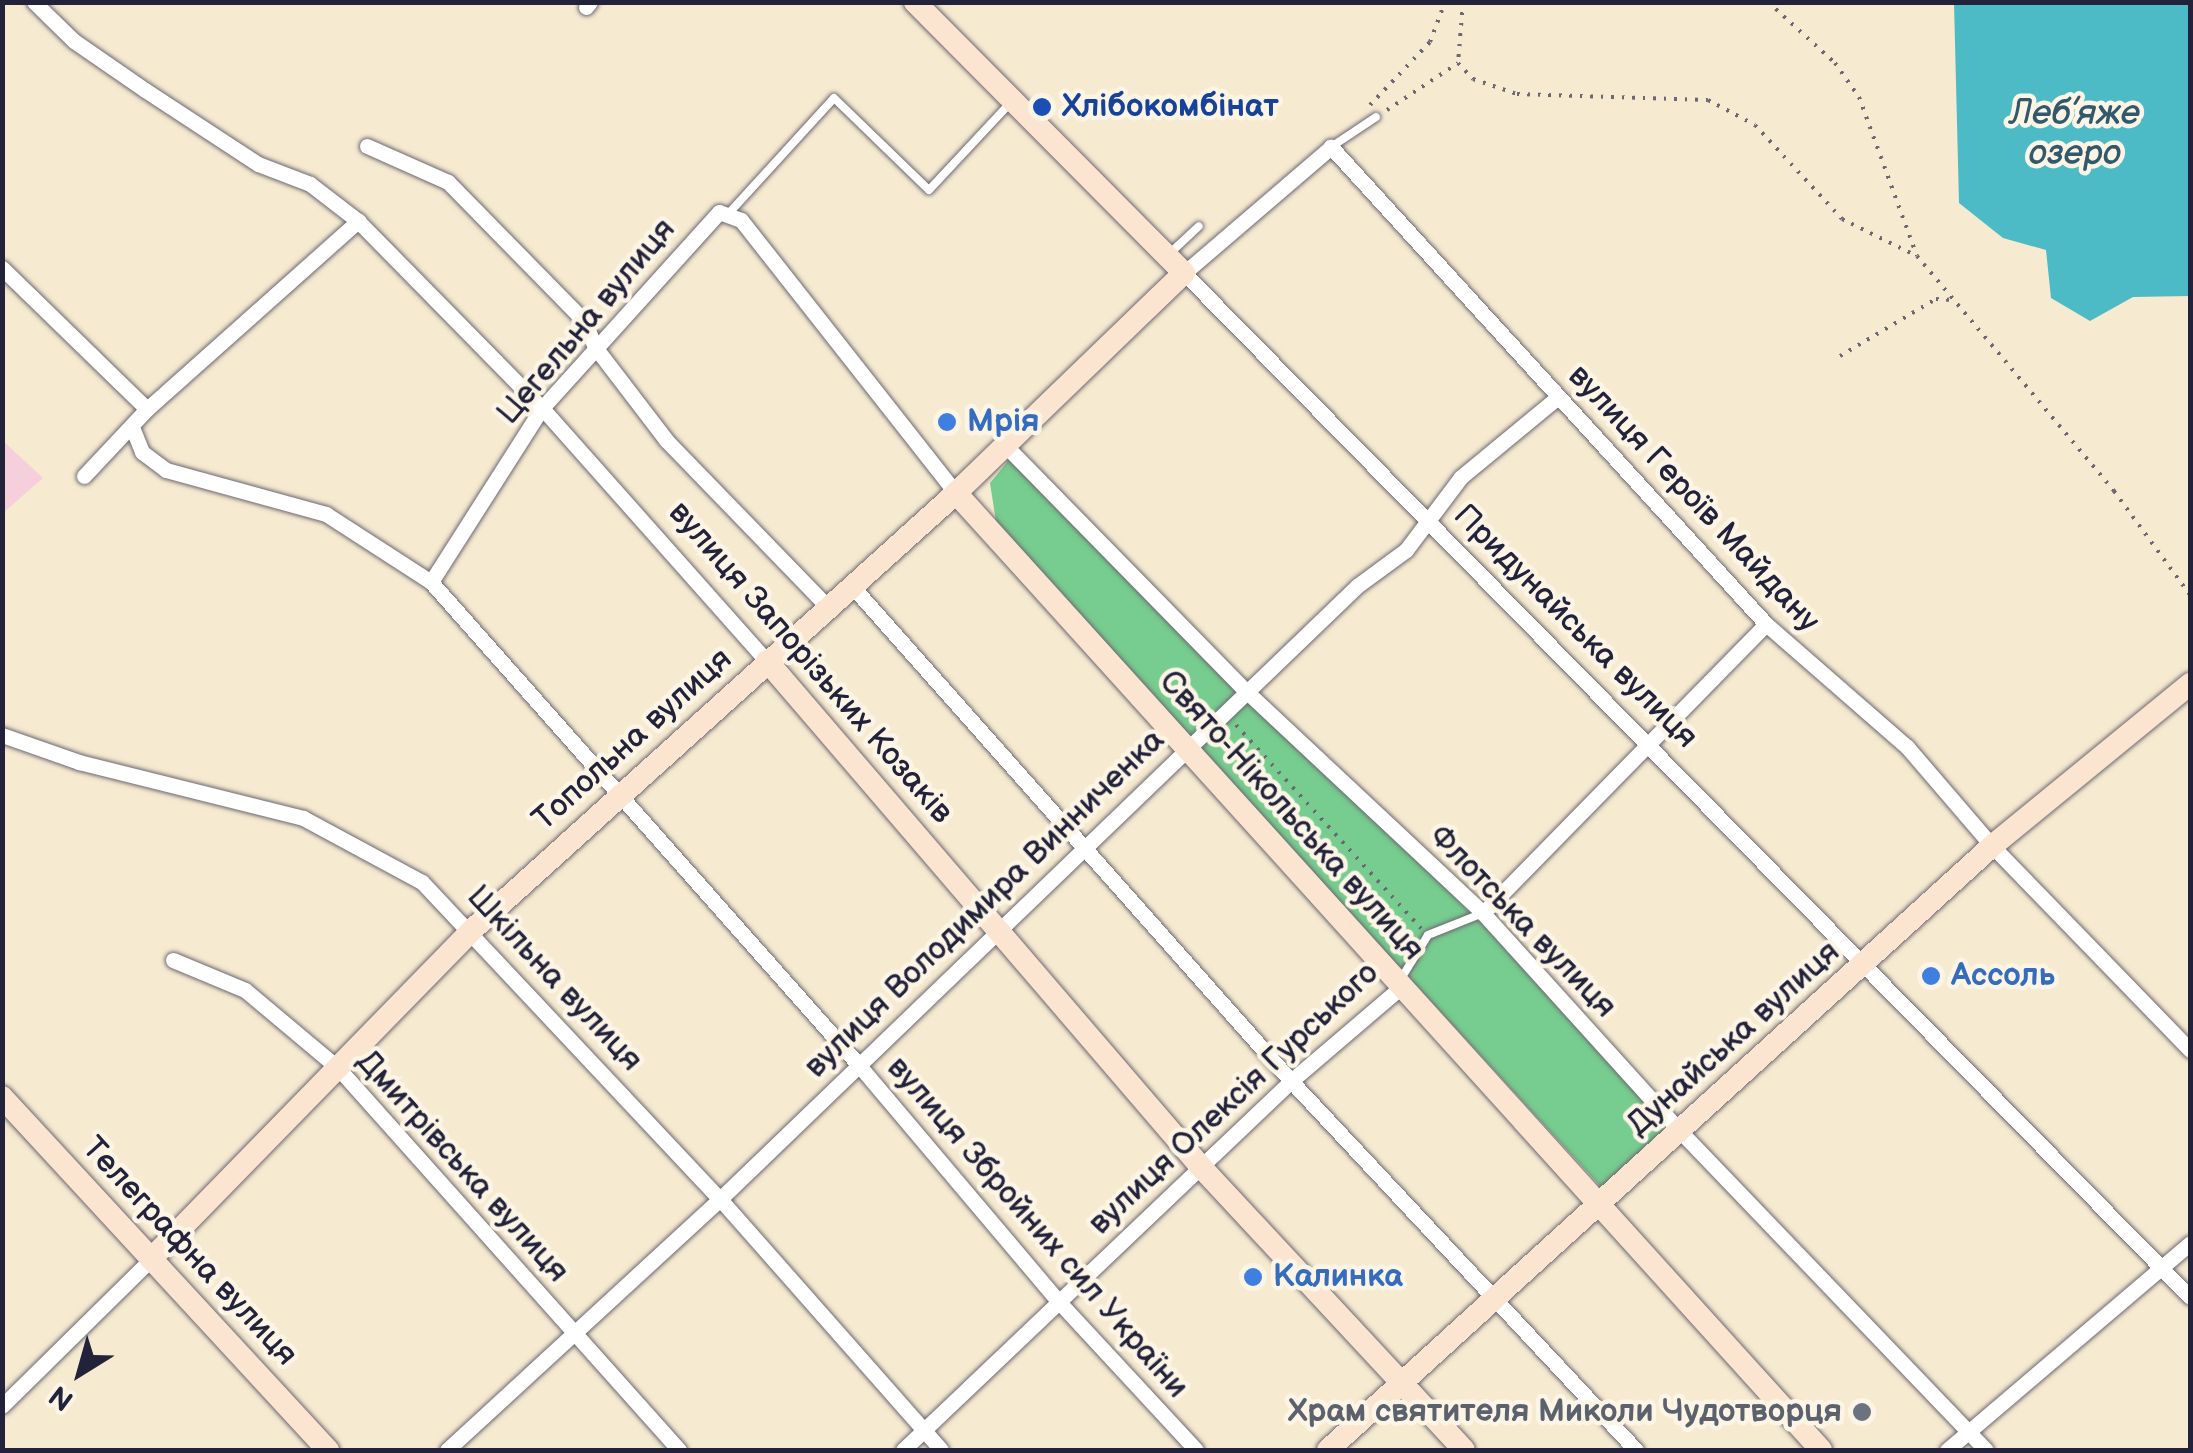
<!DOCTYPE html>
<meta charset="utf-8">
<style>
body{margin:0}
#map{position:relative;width:2193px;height:1453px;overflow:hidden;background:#f6ead1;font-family:"Balsamiq Sans",sans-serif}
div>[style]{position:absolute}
.built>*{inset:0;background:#f5cfdb}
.green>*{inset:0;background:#77cc8f}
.water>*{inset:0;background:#4dbbc5}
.path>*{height:4px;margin-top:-2px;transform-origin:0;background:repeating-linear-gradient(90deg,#6c6870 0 2.5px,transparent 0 10.5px)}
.roads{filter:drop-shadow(0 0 2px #6c6870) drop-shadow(0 0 2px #6c6870)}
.lane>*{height:8px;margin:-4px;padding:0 4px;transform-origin:4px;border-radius:4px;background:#fff}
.street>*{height:15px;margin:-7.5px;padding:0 7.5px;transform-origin:7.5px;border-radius:7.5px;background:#fff}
.secondary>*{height:22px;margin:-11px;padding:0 11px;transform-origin:11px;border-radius:11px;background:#fce5d0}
.dots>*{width:28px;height:28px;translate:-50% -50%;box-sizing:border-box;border:5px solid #fcf5e5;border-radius:50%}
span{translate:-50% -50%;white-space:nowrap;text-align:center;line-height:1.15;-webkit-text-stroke:9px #fcf5e5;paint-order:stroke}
.transit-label{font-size:32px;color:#164399;font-weight:700}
.left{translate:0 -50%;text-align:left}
.street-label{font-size:32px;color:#22223b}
.shop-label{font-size:32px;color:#366cbe;font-weight:700}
.worship-label{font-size:32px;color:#5b616d;font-weight:700}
.right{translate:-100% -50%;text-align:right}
.water-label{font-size:35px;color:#31586b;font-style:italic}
.frame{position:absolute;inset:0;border:5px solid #22223b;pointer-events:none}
.north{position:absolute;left:30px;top:1323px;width:100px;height:100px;-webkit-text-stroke:8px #fcf5e5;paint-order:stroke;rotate:217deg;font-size:28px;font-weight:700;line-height:40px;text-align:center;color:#22223b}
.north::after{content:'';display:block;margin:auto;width:35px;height:45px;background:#22223b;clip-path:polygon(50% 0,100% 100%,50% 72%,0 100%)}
</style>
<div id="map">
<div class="built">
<i style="clip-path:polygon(2px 440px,43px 478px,3px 513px,2px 513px)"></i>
</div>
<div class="green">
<i style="clip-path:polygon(1009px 460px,1485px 927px,1660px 1117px,1665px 1129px,1602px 1188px,997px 528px,990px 483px)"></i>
</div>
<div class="water">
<i style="clip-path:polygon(1954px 3px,2190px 3px,2190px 296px,2133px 297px,2090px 321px,2051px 298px,2046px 250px,2003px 238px,1959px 203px)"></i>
</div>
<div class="path">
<i style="left:1463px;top:2px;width:61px;rotate:94.7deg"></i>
<i style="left:1458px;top:63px;width:22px;rotate:47deg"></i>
<i style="left:1473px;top:79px;width:46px;rotate:18.8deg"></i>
<i style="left:1517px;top:94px;width:191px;rotate:1.8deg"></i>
<i style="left:1708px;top:100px;width:53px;rotate:28deg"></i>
<i style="left:1755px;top:125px;width:128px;rotate:47.2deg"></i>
<i style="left:1842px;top:219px;width:84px;rotate:26.3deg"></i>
<i style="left:1917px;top:256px;width:307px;rotate:50deg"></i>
<i style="left:2114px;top:491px;width:129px;rotate:53.8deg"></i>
<i style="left:1768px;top:2px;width:91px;rotate:42.3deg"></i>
<i style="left:1835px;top:63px;width:42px;rotate:54.8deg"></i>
<i style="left:1859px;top:97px;width:169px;rotate:70deg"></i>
<i style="left:1370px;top:105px;width:87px;rotate:-46.4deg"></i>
<i style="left:1430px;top:42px;width:43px;rotate:-69.4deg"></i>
<i style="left:1387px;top:110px;width:85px;rotate:-33.5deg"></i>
<i style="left:1840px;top:356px;width:112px;rotate:-30.7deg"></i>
<i style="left:1936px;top:299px;width:17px;rotate:3deg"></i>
<i style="left:1236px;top:725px;width:275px;rotate:47.7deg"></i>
</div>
<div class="roads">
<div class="lane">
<i style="left:1331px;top:147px;width:54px;rotate:-33.7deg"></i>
<i style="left:730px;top:212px;width:154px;rotate:-47.6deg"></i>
<i style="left:834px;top:98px;width:132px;rotate:44.1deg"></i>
<i style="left:929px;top:190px;width:119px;rotate:-47deg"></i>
<i style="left:1168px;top:255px;width:42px;rotate:-43.1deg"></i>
<i style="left:1402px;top:977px;width:49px;rotate:-58.2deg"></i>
<i style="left:1428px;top:935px;width:59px;rotate:-21.8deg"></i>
</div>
<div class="street">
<i style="left:34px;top:2px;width:56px;rotate:44.3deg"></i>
<i style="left:74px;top:41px;width:86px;rotate:34.6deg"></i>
<i style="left:145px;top:90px;width:135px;rotate:33.2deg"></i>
<i style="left:258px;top:164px;width:56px;rotate:21deg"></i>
<i style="left:310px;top:184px;width:61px;rotate:37.6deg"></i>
<i style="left:358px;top:221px;width:262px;rotate:45.5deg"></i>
<i style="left:542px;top:408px;width:339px;rotate:48.4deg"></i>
<i style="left:586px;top:7px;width:6px;rotate:-51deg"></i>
<i style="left:367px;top:146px;width:89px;rotate:24deg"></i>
<i style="left:448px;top:182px;width:194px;rotate:45.6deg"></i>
<i style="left:584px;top:321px;width:28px;rotate:67deg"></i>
<i style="left:595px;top:347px;width:117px;rotate:52.6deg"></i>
<i style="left:666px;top:440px;width:233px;rotate:45.9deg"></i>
<i style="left:2px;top:268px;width:202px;rotate:44.2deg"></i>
<i style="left:132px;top:427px;width:27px;rotate:68deg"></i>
<i style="left:142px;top:452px;width:30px;rotate:37deg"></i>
<i style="left:166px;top:470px;width:166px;rotate:15.4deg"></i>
<i style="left:326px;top:514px;width:125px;rotate:32.9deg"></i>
<i style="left:431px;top:582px;width:643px;rotate:48.47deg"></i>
<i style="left:857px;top:1063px;width:314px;rotate:49.8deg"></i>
<i style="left:1060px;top:1303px;width:200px;rotate:47.2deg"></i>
<i style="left:1005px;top:445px;width:344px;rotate:45.6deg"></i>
<i style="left:1246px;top:691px;width:325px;rotate:43.1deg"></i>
<i style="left:1483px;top:913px;width:292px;rotate:47.9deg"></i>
<i style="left:1679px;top:1130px;width:443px;rotate:46.2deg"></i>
<i style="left:84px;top:476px;width:92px;rotate:-46.8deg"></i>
<i style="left:147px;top:409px;width:283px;rotate:-41.7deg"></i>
<i style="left:431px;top:582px;width:206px;rotate:-57.5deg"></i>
<i style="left:542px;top:408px;width:264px;rotate:-47.9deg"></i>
<i style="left:719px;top:212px;width:23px;rotate:20deg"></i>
<i style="left:741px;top:220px;width:347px;rotate:51.8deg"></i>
<i style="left:852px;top:586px;width:662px;rotate:48.43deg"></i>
<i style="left:1291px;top:1081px;width:505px;rotate:46.93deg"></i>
<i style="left:2px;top:735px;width:82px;rotate:19.3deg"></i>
<i style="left:79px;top:762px;width:231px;rotate:14deg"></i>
<i style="left:303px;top:818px;width:135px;rotate:28.3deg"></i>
<i style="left:422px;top:882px;width:435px;rotate:46.8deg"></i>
<i style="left:720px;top:1199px;width:334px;rotate:48.6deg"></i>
<i style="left:1483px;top:913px;width:404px;rotate:-45.6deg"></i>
<i style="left:173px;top:960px;width:78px;rotate:22.6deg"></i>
<i style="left:245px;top:990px;width:123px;rotate:40deg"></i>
<i style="left:339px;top:1069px;width:511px;rotate:48.25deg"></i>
<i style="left:2190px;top:1050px;width:284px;rotate:-134.1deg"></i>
<i style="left:1992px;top:846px;width:130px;rotate:-130.6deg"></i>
<i style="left:1907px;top:747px;width:187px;rotate:-138.9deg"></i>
<i style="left:1766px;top:624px;width:646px;rotate:-132.36deg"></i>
<i style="left:1331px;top:147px;width:194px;rotate:139.4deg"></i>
<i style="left:1184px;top:273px;width:1435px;rotate:45.51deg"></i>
<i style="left:2px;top:1406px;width:209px;rotate:-44.6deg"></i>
<i style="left:447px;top:1450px;width:371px;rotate:-42.6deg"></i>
<i style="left:720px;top:1199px;width:884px;rotate:-43.9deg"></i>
<i style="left:1357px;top:586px;width:61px;rotate:-36.3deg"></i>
<i style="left:1406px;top:550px;width:91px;rotate:-53deg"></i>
<i style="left:1461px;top:477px;width:126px;rotate:-39.5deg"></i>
<i style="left:903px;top:1450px;width:535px;rotate:-43.56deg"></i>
<i style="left:1291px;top:1081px;width:145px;rotate:-40.5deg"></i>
<i style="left:1947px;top:1450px;width:319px;rotate:-40.4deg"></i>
</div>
<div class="secondary">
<i style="left:956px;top:493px;width:1290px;rotate:47.89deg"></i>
<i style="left:767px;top:661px;width:667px;rotate:49.38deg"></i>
<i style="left:1201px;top:1167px;width:386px;rotate:47.1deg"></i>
<i style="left:2px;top:1097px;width:481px;rotate:47.3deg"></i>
<i style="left:151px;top:1259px;width:461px;rotate:-45.7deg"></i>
<i style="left:473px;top:929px;width:651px;rotate:-42.07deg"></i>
<i style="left:956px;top:493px;width:317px;rotate:-44deg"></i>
<i style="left:1184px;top:273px;width:382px;rotate:-134.8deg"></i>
<i style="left:1328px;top:1450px;width:898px;rotate:-42.29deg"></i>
<i style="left:1992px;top:846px;width:256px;rotate:-39.3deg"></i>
</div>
</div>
<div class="dots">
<i style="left:1042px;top:107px;background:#1a4fb4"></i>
<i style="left:947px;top:422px;background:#3f7fe0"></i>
<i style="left:1931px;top:976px;background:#3f7fe0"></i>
<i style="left:1253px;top:1277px;background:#3f7fe0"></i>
<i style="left:1862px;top:1412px;background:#6b7280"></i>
</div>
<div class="transit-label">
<span class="left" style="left:1062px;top:107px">Хлібокомбінат</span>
</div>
<div class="street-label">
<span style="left:587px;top:322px;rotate:-50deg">Цегельна вулиця</span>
<span style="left:1693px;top:499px;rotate:47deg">вулиця Героїв Майдану</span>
<span style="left:1575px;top:627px;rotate:45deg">Придунайська вулиця</span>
<span style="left:810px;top:663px;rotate:49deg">вулиця Запорізьких Козаків</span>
<span style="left:633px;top:740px;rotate:-42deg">Топольна вулиця</span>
<span style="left:1291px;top:816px;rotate:48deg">Свято-Нікольська вулиця</span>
<span style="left:985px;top:904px;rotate:-44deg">вулиця Володимира Винниченка</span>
<span style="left:1522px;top:922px;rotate:46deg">Флотська вулиця</span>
<span style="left:554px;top:979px;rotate:47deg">Шкільна вулиця</span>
<span style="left:1734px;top:1039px;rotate:-42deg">Дунайська вулиця</span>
<span style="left:1234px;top:1099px;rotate:-43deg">вулиця Олексія Гурського</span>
<span style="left:462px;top:1167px;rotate:48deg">Дмитрівська вулиця</span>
<span style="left:1037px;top:1228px;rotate:49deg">вулиця Збройних сил України</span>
<span style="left:189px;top:1252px;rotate:47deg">Телеграфна вулиця</span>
</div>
<div class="shop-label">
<span class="left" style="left:967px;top:422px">Мрія</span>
<span class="left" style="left:1951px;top:976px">Ассоль</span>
<span class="left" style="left:1273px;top:1277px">Калинка</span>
</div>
<div class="worship-label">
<span class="right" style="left:1842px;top:1412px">Храм святителя Миколи Чудотворця</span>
</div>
<div class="water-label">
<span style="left:2075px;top:134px">Леб’яже<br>озеро</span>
</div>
<div class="frame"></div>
<div class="north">N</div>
</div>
